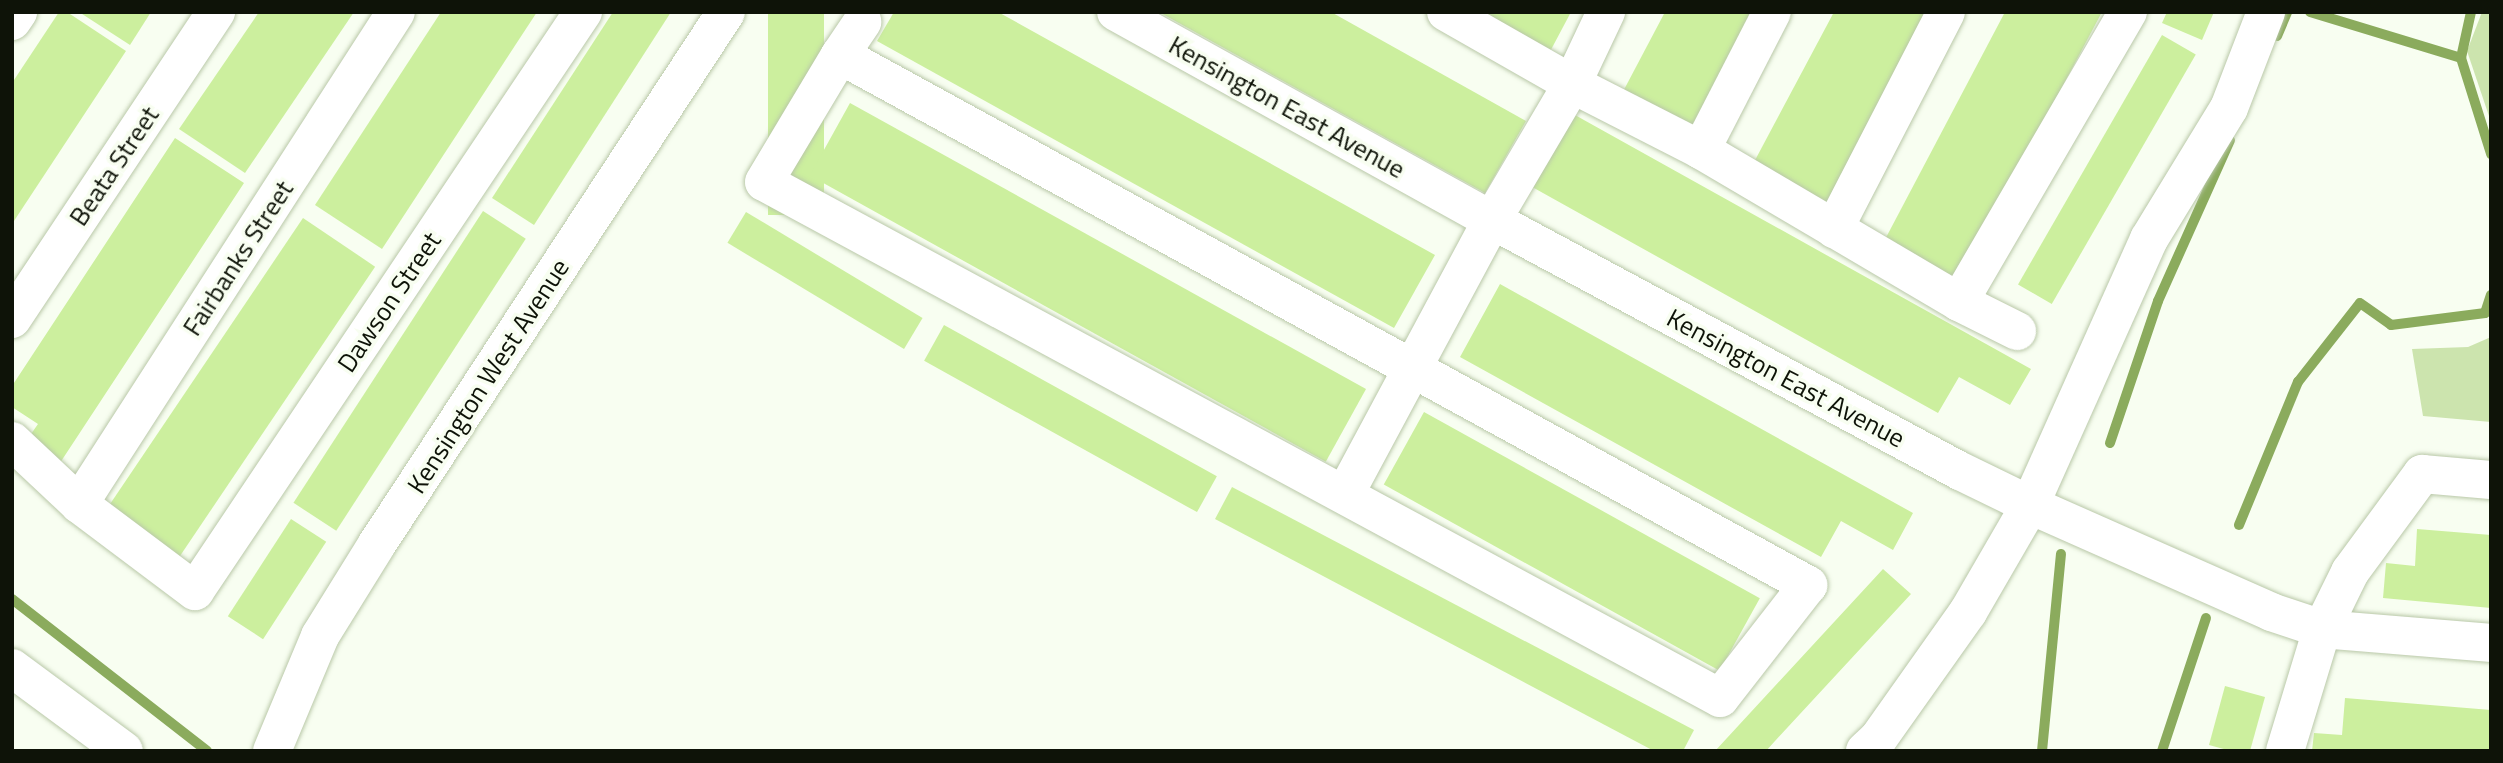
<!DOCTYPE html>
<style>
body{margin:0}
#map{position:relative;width:2503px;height:763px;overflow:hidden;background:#f8fef1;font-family:"Titillium Web",sans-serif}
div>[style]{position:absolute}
.green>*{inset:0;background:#cce4ae}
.stream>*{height:10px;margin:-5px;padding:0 5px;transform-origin:5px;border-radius:5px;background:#8bab5d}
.building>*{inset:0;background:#ccef9e;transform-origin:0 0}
.roads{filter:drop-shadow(0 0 2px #b9c8a8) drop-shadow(0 0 2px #b9c8a8)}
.minor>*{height:38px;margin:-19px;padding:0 19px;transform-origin:19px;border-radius:19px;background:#fff}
span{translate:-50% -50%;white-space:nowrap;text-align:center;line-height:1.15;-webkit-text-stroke:7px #f8fef1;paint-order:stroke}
.street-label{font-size:26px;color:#0e1308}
.frame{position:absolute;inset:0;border:14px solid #0e1308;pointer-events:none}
</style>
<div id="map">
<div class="green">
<i style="clip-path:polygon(2482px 12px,2491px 12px,2491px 122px,2467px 51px)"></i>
<i style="clip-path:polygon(2491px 337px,2491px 422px,2423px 416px,2412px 349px,2468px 347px)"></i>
</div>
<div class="stream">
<i style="left:2310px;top:12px;width:158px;rotate:16.9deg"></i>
<i style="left:2471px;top:12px;width:47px;rotate:102.3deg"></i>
<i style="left:2461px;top:58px;width:101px;rotate:72.6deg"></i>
<i style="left:2277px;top:36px;width:26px;rotate:-67deg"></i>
<i style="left:2110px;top:443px;width:150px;rotate:-71.3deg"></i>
<i style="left:2158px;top:301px;width:176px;rotate:-65.9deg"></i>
<i style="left:2239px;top:525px;width:155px;rotate:-67.6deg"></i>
<i style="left:2298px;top:382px;width:100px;rotate:-51.9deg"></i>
<i style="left:2360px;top:303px;width:38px;rotate:35deg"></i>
<i style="left:2391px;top:325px;width:95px;rotate:-7.3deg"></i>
<i style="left:2485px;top:313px;width:19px;rotate:-72deg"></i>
<i style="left:12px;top:599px;width:247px;rotate:37.9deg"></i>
<i style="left:2042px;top:751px;width:198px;rotate:-84.5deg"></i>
<i style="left:2162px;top:751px;width:140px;rotate:-71.7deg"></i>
</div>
<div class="building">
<i style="clip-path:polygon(59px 12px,67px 12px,126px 51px,12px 224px,12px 83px)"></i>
<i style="clip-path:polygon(79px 12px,151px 12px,130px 45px)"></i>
<i style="clip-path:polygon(259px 12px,354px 12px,245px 173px,179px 129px)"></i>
<i style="clip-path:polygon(441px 12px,537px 12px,382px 249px,315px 205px)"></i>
<i style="clip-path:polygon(613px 12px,671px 12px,534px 225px,492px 198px)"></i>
<i style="left:768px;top:12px;width:56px;height:203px"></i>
<i style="clip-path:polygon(894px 12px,998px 12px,1435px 255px,1394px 328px,877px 41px)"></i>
<i style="clip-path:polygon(1159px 12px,1331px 12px,1526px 121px,1485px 193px)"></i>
<i style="clip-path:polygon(1474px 12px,1571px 12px,1545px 61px)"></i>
<i style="clip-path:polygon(1665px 12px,1762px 12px,1694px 141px,1618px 101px)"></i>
<i style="clip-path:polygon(1834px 12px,1930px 12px,1829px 204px,1753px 164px)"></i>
<i style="clip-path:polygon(2005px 12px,2102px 12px,1956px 287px,1881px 247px)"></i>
<i style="clip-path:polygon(2167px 12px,2214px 12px,2202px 40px,2162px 23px)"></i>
<i style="left:2162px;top:35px;width:39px;height:288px;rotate:30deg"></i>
<i style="left:850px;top:103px;width:590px;height:83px;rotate:29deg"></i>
<i style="clip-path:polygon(1566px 110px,2031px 369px,2010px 405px,1959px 377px,1938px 413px,1525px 183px)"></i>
<i style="clip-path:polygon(175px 138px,244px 183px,56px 469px,22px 447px,38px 424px,12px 407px,12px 386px)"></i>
<i style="left:483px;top:211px;width:51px;height:348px;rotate:33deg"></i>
<i style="left:746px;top:212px;width:206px;height:36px;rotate:31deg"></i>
<i style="left:303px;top:218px;width:87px;height:355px;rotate:34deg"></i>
<i style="clip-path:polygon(1500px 284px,1913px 513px,1893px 550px,1841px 521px,1821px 557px,1460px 357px)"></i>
<i style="left:944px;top:325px;width:312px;height:41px;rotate:29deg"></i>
<i style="left:1424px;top:412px;width:384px;height:83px;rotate:29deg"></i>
<i style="clip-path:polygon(1232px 487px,1694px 730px,1683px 751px,1654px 751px,1215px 519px)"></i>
<i style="left:291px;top:519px;width:42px;height:116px;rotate:33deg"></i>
<i style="clip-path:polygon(2417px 529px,2491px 535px,2491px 608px,2383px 598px,2386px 563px,2415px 566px)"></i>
<i style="clip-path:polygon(1883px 569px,1911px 594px,1775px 741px,1766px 751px,1715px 751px)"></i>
<i style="clip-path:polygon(2225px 686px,2265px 697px,2250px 751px,2231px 751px,2209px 745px)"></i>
<i style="clip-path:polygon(2345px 698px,2491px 710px,2491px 751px,2312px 751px,2314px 733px,2342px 735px)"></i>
</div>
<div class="roads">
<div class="minor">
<i style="left:1116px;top:12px;width:430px;rotate:29deg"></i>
<i style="left:1492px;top:220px;width:531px;rotate:28.21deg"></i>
<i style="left:1960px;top:471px;width:78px;rotate:25.9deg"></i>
<i style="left:2030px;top:505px;width:264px;rotate:23.9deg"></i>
<i style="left:2271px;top:612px;width:54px;rotate:18.4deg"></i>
<i style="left:2322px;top:629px;width:170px;rotate:4.7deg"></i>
<i style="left:1446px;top:12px;width:145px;rotate:29.7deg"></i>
<i style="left:1572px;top:84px;width:145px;rotate:27.1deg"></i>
<i style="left:1701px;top:150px;width:299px;rotate:30.5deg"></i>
<i style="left:1959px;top:302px;width:65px;rotate:26.6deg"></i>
<i style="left:12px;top:21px;width:11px;rotate:-56deg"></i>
<i style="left:840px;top:55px;width:1104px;rotate:28.7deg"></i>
<i style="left:1808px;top:585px;width:143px;rotate:127.9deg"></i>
<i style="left:1720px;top:698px;width:1086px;rotate:-151.64deg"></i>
<i style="left:764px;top:182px;width:148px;rotate:-59.1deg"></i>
<i style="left:840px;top:55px;width:40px;rotate:-56deg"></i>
<i style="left:1701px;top:150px;width:155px;rotate:-62.8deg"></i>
<i style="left:1834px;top:229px;width:244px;rotate:-62.7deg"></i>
<i style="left:1959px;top:302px;width:336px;rotate:-59.8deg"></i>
<i style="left:12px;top:319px;width:369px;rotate:-56.4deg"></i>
<i style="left:12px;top:441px;width:92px;rotate:43.2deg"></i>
<i style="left:79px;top:504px;width:145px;rotate:36.9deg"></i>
<i style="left:195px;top:591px;width:697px;rotate:-56.17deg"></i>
<i style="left:1345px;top:494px;width:311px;rotate:-61.8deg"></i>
<i style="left:1492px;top:220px;width:158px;rotate:-59.5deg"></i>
<i style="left:1572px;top:84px;width:80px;rotate:-64.7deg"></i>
<i style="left:79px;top:504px;width:585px;rotate:-57.21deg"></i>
<i style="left:12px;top:668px;width:139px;rotate:36.5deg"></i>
<i style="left:272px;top:751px;width:125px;rotate:-67.3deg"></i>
<i style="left:320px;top:636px;width:108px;rotate:-58.2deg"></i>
<i style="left:377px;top:544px;width:636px;rotate:-56.73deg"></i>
<i style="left:1865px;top:751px;width:18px;rotate:-43deg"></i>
<i style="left:1878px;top:739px;width:156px;rotate:-54.7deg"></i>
<i style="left:1968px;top:612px;width:124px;rotate:-59.9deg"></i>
<i style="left:2030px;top:505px;width:291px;rotate:-65.9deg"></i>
<i style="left:2149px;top:239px;width:153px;rotate:-58.6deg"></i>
<i style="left:2229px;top:108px;width:103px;rotate:-68.9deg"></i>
<i style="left:2285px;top:751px;width:127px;rotate:-73.1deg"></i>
<i style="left:2322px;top:629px;width:64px;rotate:-63.8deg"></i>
<i style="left:2350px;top:572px;width:122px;rotate:-53.7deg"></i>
<i style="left:2422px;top:474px;width:69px;rotate:5deg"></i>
</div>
</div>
<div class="street-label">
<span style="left:1287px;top:107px;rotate:29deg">Kensington East Avenue</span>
<span style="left:114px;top:166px;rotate:-56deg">Beata Street</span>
<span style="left:238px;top:258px;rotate:-57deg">Fairbanks Street</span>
<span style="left:389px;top:302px;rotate:-56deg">Dawson Street</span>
<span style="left:488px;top:376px;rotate:-57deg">Kensington West Avenue</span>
<span style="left:1786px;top:378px;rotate:28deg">Kensington East Avenue</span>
</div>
<div class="frame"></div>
</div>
